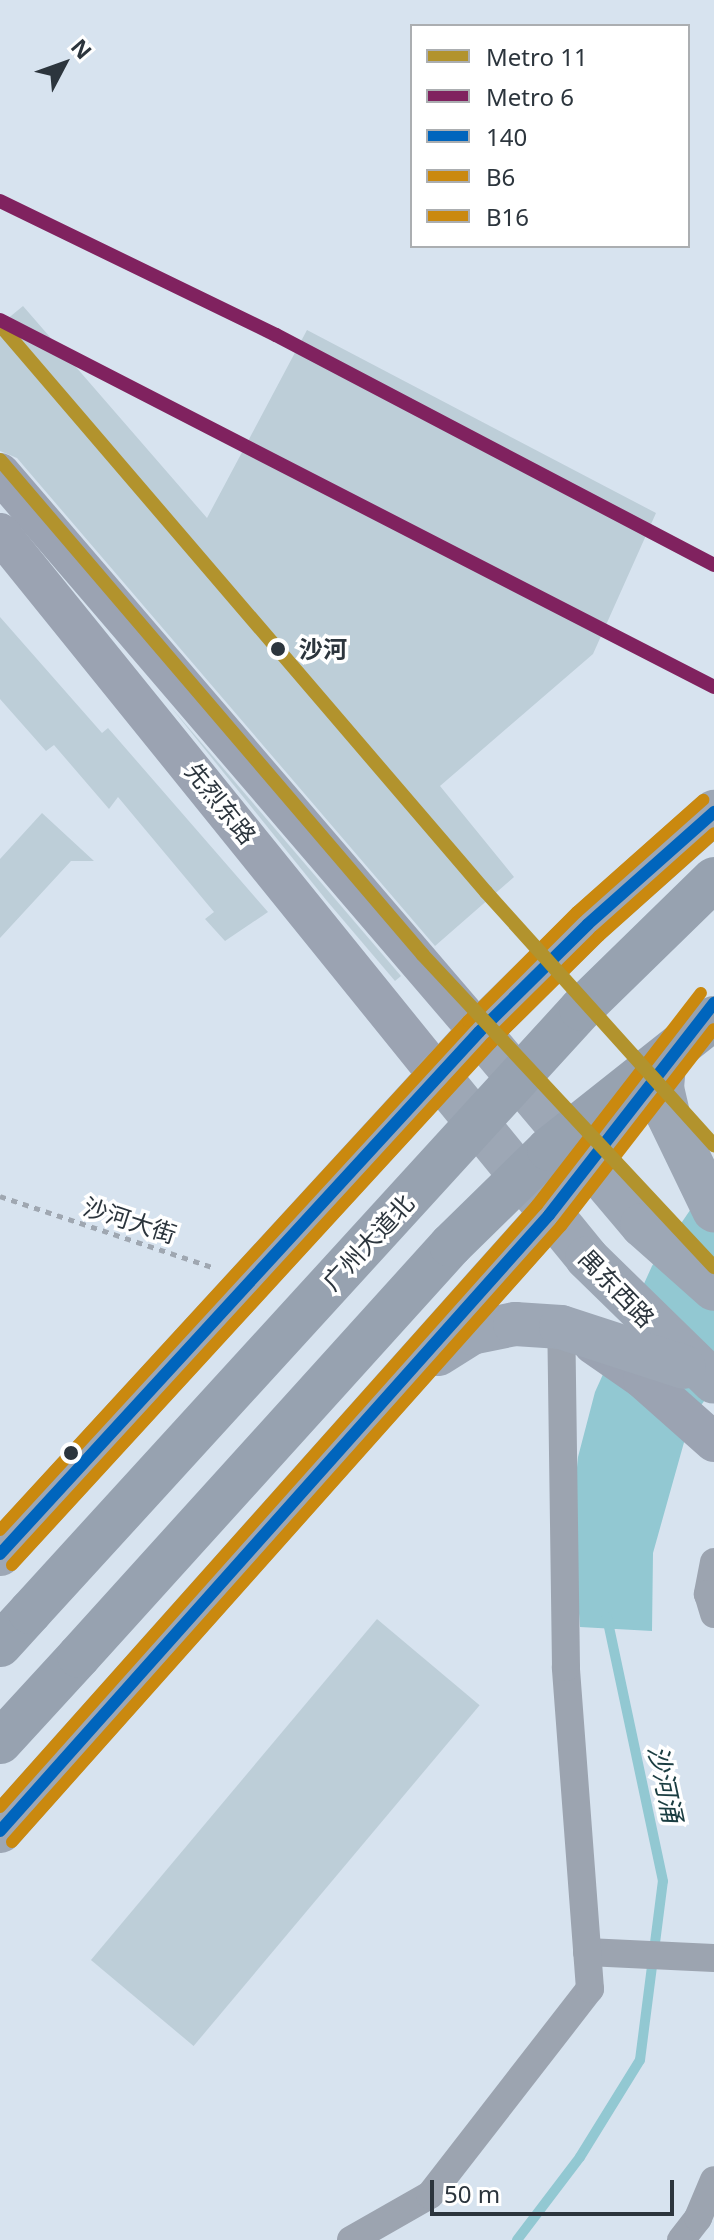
<!DOCTYPE html>
<meta charset="utf-8">
<style>
body{margin:0}
#map{position:relative;width:714px;height:2240px;overflow:hidden;background:#d7e3ef;font-family:"Noto Sans","Noto Sans SC",sans-serif}
div>[style]{position:absolute}
.water>*{inset:0;background:#92c8d2}
.stream>*{height:10px;margin:-5px;padding:0 5px;transform-origin:5px;border-radius:5px;background:#92c8d2}
.building>*{inset:0;background:#bdced8;transform-origin:0 0}
.path>*{height:5px;margin-top:-2.5px;transform-origin:0;background:repeating-linear-gradient(90deg,#9fa7b1 0 6px,transparent 0 12px)}
.street>*{height:28px;margin:-14px;padding:0 14px;transform-origin:14px;border-radius:14px;background:#9ca4b0}
.secondary>*{height:40px;margin:-20px;padding:0 20px;transform-origin:20px;border-radius:20px;background:#9ba3b2}
.primary>*{height:44px;margin:-22px;padding:0 22px;transform-origin:22px;border-radius:22px;background:#9da7b5}
.highway>*{height:44px;margin:-22px;padding:0 22px;transform-origin:22px;border-radius:22px;background:#97a2b0}
.highway-bridge>*{height:44px;margin:-22px;padding:0 22px;transform-origin:22px;border-radius:22px;background:#97a2b0}
.bus-1>*{height:12px;margin:-6px;padding:0 6px;transform-origin:6px;border-radius:6px;background:#0065bd}
.bus-2>*{height:12px;margin:-6px;padding:0 6px;transform-origin:6px;border-radius:6px;background:#ca890f}
.bus-3>*{height:12px;margin:-6px;padding:0 6px;transform-origin:6px;border-radius:6px;background:#ca890f}
.metro-1>*{height:14px;margin:-7px;padding:0 7px;transform-origin:7px;border-radius:7px;background:#b2932d}
.metro-2>*{height:14px;margin:-7px;padding:0 7px;transform-origin:7px;border-radius:7px;background:#80225f}
.dots>*{width:22px;height:22px;translate:-50% -50%;box-sizing:border-box;border:4px solid #fff;border-radius:50%}
span{translate:-50% -50%;white-space:nowrap;text-align:center;line-height:1.15;-webkit-text-stroke:7px #fff;paint-order:stroke}
.stop-label{font-size:24px;color:#2c353d;font-weight:700}
.left{translate:0 -50%;text-align:left}
.street-label{font-size:24px;color:#2c353d}
.water-label{font-size:26px;color:#1a3d41;font-style:italic}
.legend{position:absolute;left:410px;top:24px;width:280px;height:224px;box-sizing:border-box;background:#fff;border:2px solid #abaeb1;margin:0;padding:10px 14px;list-style:none;font-size:24px;color:#2c353d}
.legend li{display:flex;align-items:center;gap:16px;height:40px}
.legend b{width:40px;border:2px solid #abaeb1}
.north{position:absolute;left:24px;top:24px;width:80px;height:80px;-webkit-text-stroke:6px #fff;paint-order:stroke;rotate:49deg;font-size:22px;font-weight:700;line-height:32px;text-align:center;color:#2c353d}
.north::after{content:'';display:block;margin:auto;width:28px;height:36px;background:#2c353d;clip-path:polygon(50% 0,100% 100%,50% 72%,0 100%)}
.scale{position:absolute;left:430px;top:2180px;width:244px;height:36px;box-sizing:border-box;border:4px solid #2c353d;border-top:0;padding-left:10px;font-size:24px;line-height:28px;white-space:nowrap;color:#2c353d;-webkit-text-stroke:6px #fff;paint-order:stroke}
</style>
<div id="map">
<div class="water">
<i style="clip-path:polygon(714px 1175px,714px 1387px,690px 1421px,653px 1553px,652px 1631px,580px 1627px,572px 1518px,578px 1457px,595px 1392px,652px 1266px)"></i>
</div>
<div class="stream">
<i style="left:517px;top:2240px;width:104px;rotate:-52.8deg"></i>
<i style="left:580px;top:2157px;width:114px;rotate:-58.3deg"></i>
<i style="left:640px;top:2060px;width:180px;rotate:-82.7deg"></i>
<i style="left:663px;top:1881px;width:270px;rotate:-102deg"></i>
</div>
<div class="building">
<i style="clip-path:polygon(23px 306px,207px 518px,307px 330px,656px 513px,593px 654px,440px 786px,514px 877px,435px 946px,17px 458px,0 451px,0 325px)"></i>
<i style="clip-path:polygon(0 617px,102px 733px,108px 728px,268px 912px,225px 941px,205px 919px,214px 912px,118px 797px,109px 809px,54px 745px,46px 751px,0 699px)"></i>
<i style="clip-path:polygon(170px 706px,401px 976px,395px 981px,327px 901px)"></i>
<i style="clip-path:polygon(42px 813px,94px 861px,71px 861px,0 938px,0 859px)"></i>
<i style="left:377px;top:1619px;width:134px;height:445px;rotate:40deg"></i>
</div>
<div class="path">
<i style="left:0;top:1196px;width:224px;rotate:18.5deg"></i>
</div>
<div class="street">
<i style="left:714px;top:1562px;width:33px;rotate:101deg"></i>
<i style="left:708px;top:1594px;width:21px;rotate:73deg"></i>
<i style="left:587px;top:1952px;width:127px;rotate:2.7deg"></i>
<i style="left:351px;top:2240px;width:91px;rotate:-29.7deg"></i>
<i style="left:430px;top:2195px;width:261px;rotate:-52.2deg"></i>
<i style="left:590px;top:1989px;width:323px;rotate:-94.3deg"></i>
<i style="left:566px;top:1667px;width:340px;rotate:-90.8deg"></i>
<i style="left:681px;top:2240px;width:28px;rotate:-52deg"></i>
<i style="left:698px;top:2218px;width:41px;rotate:-67.2deg"></i>
</div>
<div class="secondary">
<i style="left:0;top:473px;width:736px;rotate:49.41deg"></i>
<i style="left:0;top:533px;width:697px;rotate:51.06deg"></i>
<i style="left:593px;top:1344px;width:61px;rotate:35deg"></i>
<i style="left:643px;top:1379px;width:95px;rotate:41.6deg"></i>
</div>
<div class="primary">
<i style="left:479px;top:1032px;width:253px;rotate:49.8deg"></i>
<i style="left:642px;top:1225px;width:96px;rotate:41.6deg"></i>
<i style="left:664px;top:1065px;width:23px;rotate:95deg"></i>
<i style="left:662px;top:1088px;width:28px;rotate:77deg"></i>
<i style="left:668px;top:1115px;width:106px;rotate:64.2deg"></i>
<i style="left:438px;top:1075px;width:236px;rotate:50.8deg"></i>
<i style="left:587px;top:1258px;width:177px;rotate:44.3deg"></i>
<i style="left:438px;top:1354px;width:39px;rotate:-32deg"></i>
<i style="left:471px;top:1333px;width:45px;rotate:-11.6deg"></i>
<i style="left:515px;top:1324px;width:46px;rotate:3.7deg"></i>
<i style="left:561px;top:1327px;width:129px;rotate:18deg"></i>
<i style="left:0;top:1554px;width:708px;rotate:-47.46deg"></i>
<i style="left:479px;top:1032px;width:153px;rotate:-44.7deg"></i>
<i style="left:588px;top:924px;width:169px;rotate:-41.6deg"></i>
<i style="left:0;top:1831px;width:825px;rotate:-48.29deg"></i>
<i style="left:549px;top:1215px;width:180px;rotate:-52.7deg"></i>
</div>
<div class="highway">
<i style="left:0;top:1645px;width:45px;rotate:-47.7deg"></i>
<i style="left:0;top:1742px;width:117px;rotate:-47.4deg"></i>
</div>
<div class="highway-bridge">
<i style="left:30px;top:1612px;width:817px;rotate:-47.58deg"></i>
<i style="left:581px;top:1009px;width:186px;rotate:-44.3deg"></i>
<i style="left:79px;top:1656px;width:554px;rotate:-47.85deg"></i>
<i style="left:451px;top:1245px;width:137px;rotate:-44.4deg"></i>
<i style="left:549px;top:1149px;width:211px;rotate:-38.4deg"></i>
</div>
<div class="bus-1">
<i style="left:0;top:1554px;width:708px;rotate:-47.46deg"></i>
<i style="left:479px;top:1032px;width:153px;rotate:-44.7deg"></i>
<i style="left:588px;top:924px;width:169px;rotate:-41.6deg"></i>
<i style="left:0;top:1831px;width:825px;rotate:-48.29deg"></i>
<i style="left:549px;top:1215px;width:269px;rotate:-52.1deg"></i>
</div>
<div class="bus-2">
<i style="left:12px;top:1565px;width:708px;rotate:-47.46deg"></i>
<i style="left:491px;top:1043px;width:152px;rotate:-44.7deg"></i>
<i style="left:599px;top:936px;width:154px;rotate:-41.8deg"></i>
<i style="left:12px;top:1842px;width:825px;rotate:-48.29deg"></i>
<i style="left:561px;top:1226px;width:249px;rotate:-52.2deg"></i>
</div>
<div class="bus-3">
<i style="left:0;top:1530px;width:691px;rotate:-47.4deg"></i>
<i style="left:468px;top:1021px;width:154px;rotate:-45deg"></i>
<i style="left:577px;top:912px;width:169px;rotate:-41.6deg"></i>
<i style="left:0;top:1807px;width:807px;rotate:-48.27deg"></i>
<i style="left:537px;top:1205px;width:268px;rotate:-52.3deg"></i>
</div>
<div class="metro-1">
<i style="left:0;top:325px;width:747px;rotate:49.4deg"></i>
<i style="left:486px;top:892px;width:341px;rotate:48deg"></i>
<i style="left:0;top:460px;width:651px;rotate:49.48deg"></i>
<i style="left:423px;top:955px;width:427px;rotate:47deg"></i>
</div>
<div class="metro-2">
<i style="left:0;top:201px;width:307px;rotate:25.9deg"></i>
<i style="left:276px;top:335px;width:495px;rotate:27.7deg"></i>
<i style="left:0;top:320px;width:803px;rotate:27.2deg"></i>
</div>
<div class="dots">
<i style="left:278px;top:649px;background:#2c353d"></i>
<i style="left:71px;top:1453px;background:#2c353d"></i>
</div>
<div class="stop-label">
<span class="left" style="left:299px;top:649px">沙河</span>
</div>
<div class="street-label">
<span style="left:221px;top:803px;rotate:51deg">先烈东路</span>
<span style="left:130px;top:1220px;rotate:18deg">沙河大街</span>
<span style="left:368px;top:1242px;rotate:-47deg">广州大道北</span>
<span style="left:617px;top:1288px;rotate:46deg">禺东西路</span>
</div>
<div class="water-label">
<span style="left:665px;top:1784px;rotate:78deg">沙河涌</span>
</div>
<ul class="legend">
<li><b style="height:10px;background:#b2932d"></b>Metro 11</li>
<li><b style="height:10px;background:#80225f"></b>Metro 6</li>
<li><b style="height:10px;background:#0065bd"></b>140</li>
<li><b style="height:10px;background:#ca890f"></b>B6</li>
<li><b style="height:10px;background:#ca890f"></b>B16</li>
</ul>
<div class="north">N</div>
<div class="scale">50 m</div>
</div>
